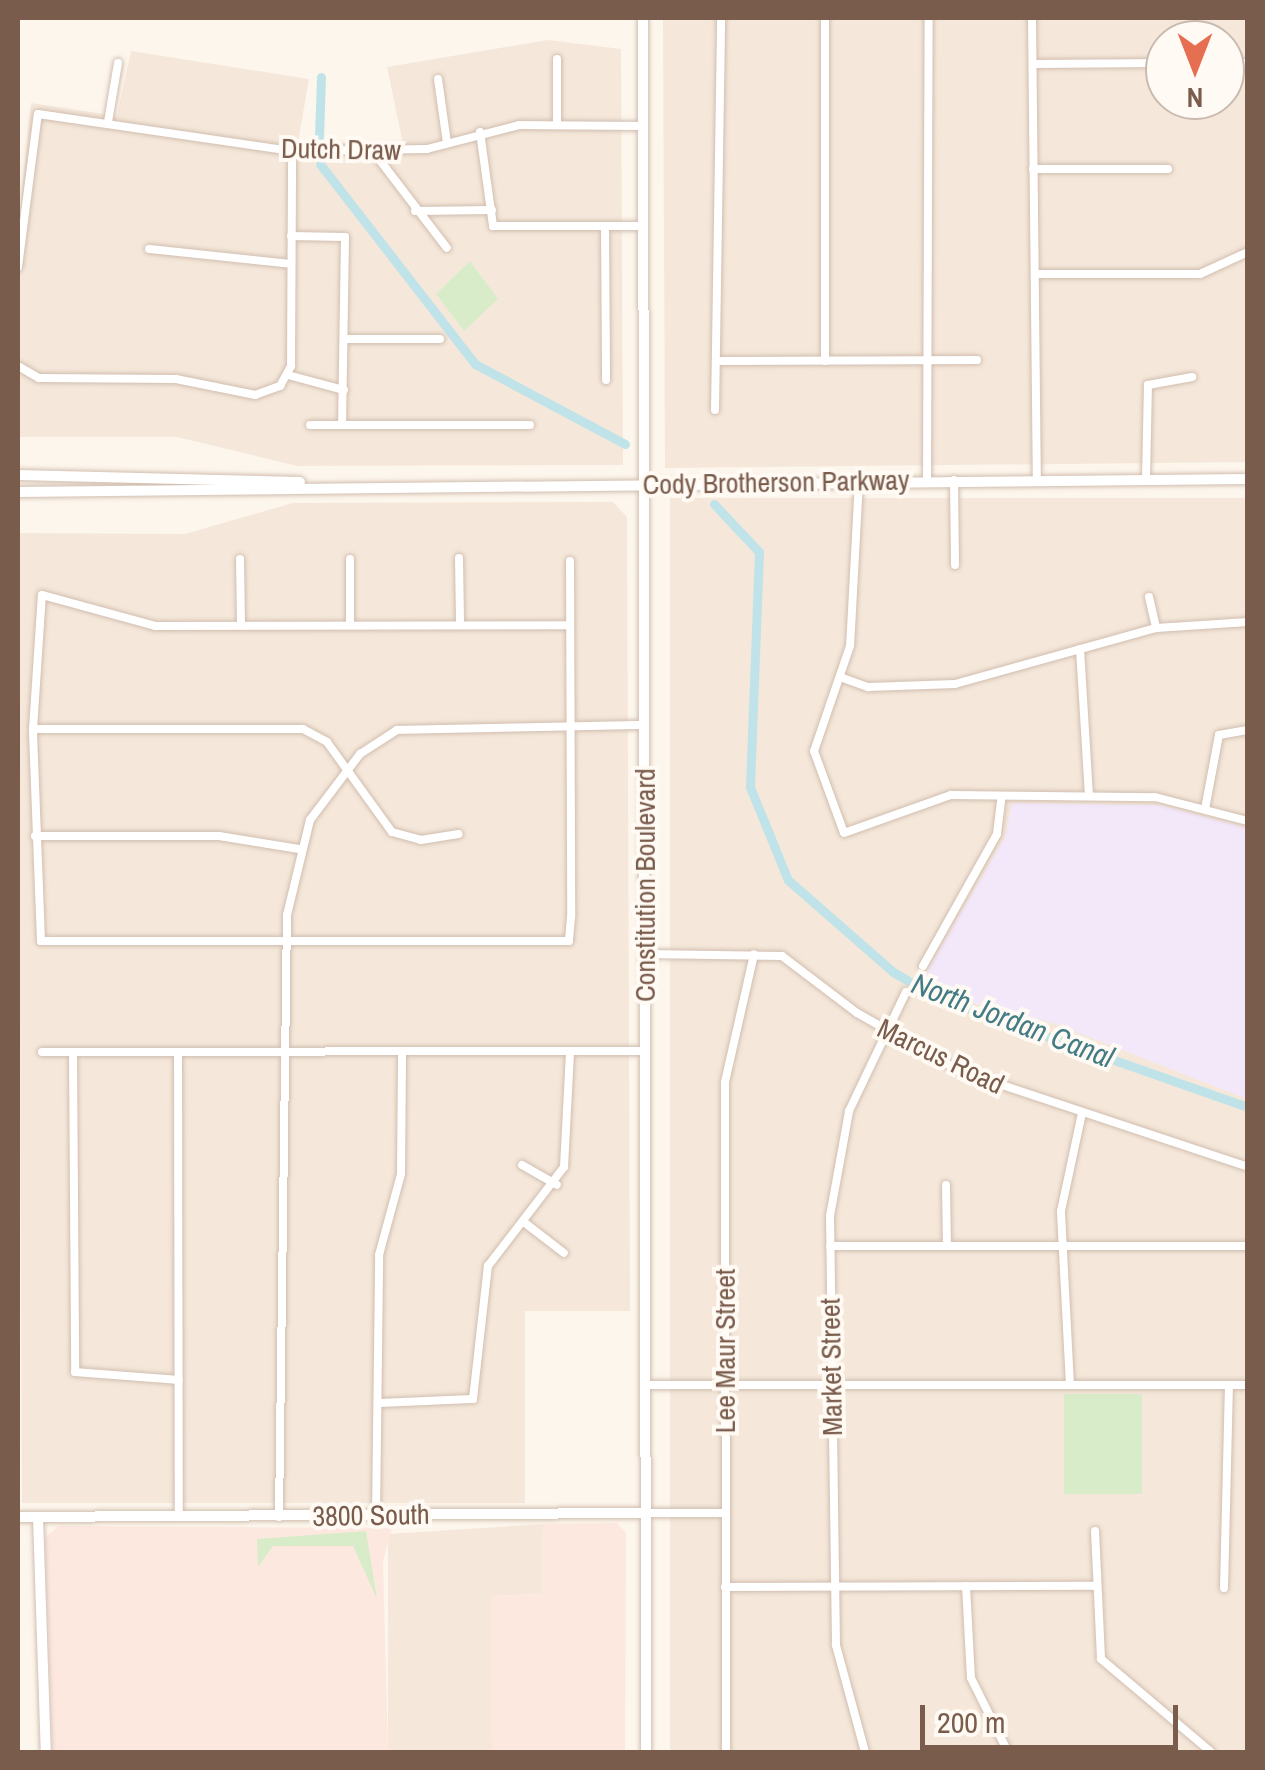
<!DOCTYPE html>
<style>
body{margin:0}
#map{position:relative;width:1265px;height:1770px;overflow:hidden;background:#fdf6ec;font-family:"Archivo Narrow",sans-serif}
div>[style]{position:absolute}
.residential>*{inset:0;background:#f5e8da;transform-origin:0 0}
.commercial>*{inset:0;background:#fde8e0}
.education>*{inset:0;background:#f3e8fa}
.green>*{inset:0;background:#d8ecc9;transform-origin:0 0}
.canal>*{height:9px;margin:-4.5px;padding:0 4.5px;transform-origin:4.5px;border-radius:4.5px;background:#bfe3e8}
.roads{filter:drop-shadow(0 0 2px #d1beb0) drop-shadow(0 0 2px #d1beb0)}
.street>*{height:8px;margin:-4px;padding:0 4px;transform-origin:4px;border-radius:4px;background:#fff}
.secondary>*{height:10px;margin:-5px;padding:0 5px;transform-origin:5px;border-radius:5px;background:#fff}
span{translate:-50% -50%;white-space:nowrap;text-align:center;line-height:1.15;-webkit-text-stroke:8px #fffaf3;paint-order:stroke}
.street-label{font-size:28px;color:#7a5c4d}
.water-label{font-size:30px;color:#437c86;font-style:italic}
.frame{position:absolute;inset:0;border:20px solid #7a5c4d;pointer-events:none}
.north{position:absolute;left:1145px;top:20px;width:100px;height:100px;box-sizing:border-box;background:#fffaf3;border:2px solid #cabbb1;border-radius:50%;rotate:180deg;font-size:28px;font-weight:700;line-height:40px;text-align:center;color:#7a5c4d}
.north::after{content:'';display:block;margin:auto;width:35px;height:45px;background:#e76f51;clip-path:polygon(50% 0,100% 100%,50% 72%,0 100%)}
.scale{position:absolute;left:920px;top:1705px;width:258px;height:45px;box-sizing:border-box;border:5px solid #7a5c4d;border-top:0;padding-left:12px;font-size:30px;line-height:35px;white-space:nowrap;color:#7a5c4d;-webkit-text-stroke:8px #fffaf3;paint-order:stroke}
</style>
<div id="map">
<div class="residential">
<i style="clip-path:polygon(evenodd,663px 18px,1247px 18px,1247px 462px,665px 468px,663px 18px,1165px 40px,1225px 40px,1225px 100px,1165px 100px,1165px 40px)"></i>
<i style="clip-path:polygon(548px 40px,621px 49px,623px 465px,297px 466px,177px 437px,18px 437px,18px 231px,31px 103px,117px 116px,131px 51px,309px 79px,298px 142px,403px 144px,387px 67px)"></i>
<i style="left:1247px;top:498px;width:1254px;height:577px;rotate:90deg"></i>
<i style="clip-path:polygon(613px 502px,627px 517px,630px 1311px,525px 1311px,525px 1503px,22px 1503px,18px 533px,185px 534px,293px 503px)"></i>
<i style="clip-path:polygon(543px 1524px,542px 1594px,491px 1596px,492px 1752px,388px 1752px,388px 1534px)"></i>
</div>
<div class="commercial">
<i style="clip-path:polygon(543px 1524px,617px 1523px,626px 1533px,625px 1752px,492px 1752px,491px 1596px,542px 1594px)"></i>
<i style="clip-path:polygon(58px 1526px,392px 1528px,383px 1561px,388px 1752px,53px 1752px,45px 1538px)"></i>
</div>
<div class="education">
<i style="clip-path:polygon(1012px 803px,1162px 805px,1247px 828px,1247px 1099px,1056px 1024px,962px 1000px,924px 976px,1005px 837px)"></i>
</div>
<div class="green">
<i style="clip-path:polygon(470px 261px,498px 299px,464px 331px,436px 294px)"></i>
<i style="left:1064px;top:1394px;width:78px;height:100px"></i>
<i style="clip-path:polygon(366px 1531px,377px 1599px,353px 1546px,273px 1546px,258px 1567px,257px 1539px)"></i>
</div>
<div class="canal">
<i style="left:319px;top:137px;width:60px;rotate:-88.1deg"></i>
<i style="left:320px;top:164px;width:253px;rotate:52.2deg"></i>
<i style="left:475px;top:364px;width:170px;rotate:28.1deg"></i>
<i style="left:714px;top:504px;width:66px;rotate:46.8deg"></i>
<i style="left:759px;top:552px;width:235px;rotate:92.2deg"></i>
<i style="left:750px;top:787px;width:100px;rotate:67.8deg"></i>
<i style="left:788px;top:880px;width:140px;rotate:41.2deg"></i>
<i style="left:893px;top:972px;width:52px;rotate:30deg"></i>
<i style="left:938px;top:998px;width:329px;rotate:19.4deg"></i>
</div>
<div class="roads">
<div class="street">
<i style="left:825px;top:18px;width:343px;rotate:90deg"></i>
<i style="left:1032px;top:18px;width:462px;rotate:89.4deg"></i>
<i style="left:557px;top:59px;width:65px;rotate:90deg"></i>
<i style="left:1225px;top:63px;width:23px"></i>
<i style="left:1033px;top:64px;width:132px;rotate:-0.4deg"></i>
<i style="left:438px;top:79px;width:65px;rotate:82deg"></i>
<i style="left:108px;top:122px;width:60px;rotate:-80.4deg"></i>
<i style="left:480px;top:132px;width:95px;rotate:82.1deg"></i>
<i style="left:493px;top:226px;width:150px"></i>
<i style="left:372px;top:150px;width:123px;rotate:52.6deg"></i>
<i style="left:1033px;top:169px;width:135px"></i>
<i style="left:415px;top:211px;width:77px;rotate:-0.7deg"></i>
<i style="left:605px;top:226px;width:154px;rotate:89.6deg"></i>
<i style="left:291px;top:236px;width:54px;rotate:1.1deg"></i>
<i style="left:345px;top:237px;width:187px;rotate:90.9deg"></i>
<i style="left:149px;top:249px;width:143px;rotate:6deg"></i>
<i style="left:18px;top:267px;width:154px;rotate:-82.6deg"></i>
<i style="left:38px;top:114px;width:257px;rotate:8.3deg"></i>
<i style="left:292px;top:151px;width:135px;rotate:-0.8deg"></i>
<i style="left:427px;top:149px;width:95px;rotate:-14.6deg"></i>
<i style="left:519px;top:125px;width:124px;rotate:0.5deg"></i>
<i style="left:1035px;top:274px;width:165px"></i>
<i style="left:1200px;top:274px;width:53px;rotate:-24.6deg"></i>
<i style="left:345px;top:339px;width:95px"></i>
<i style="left:721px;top:361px;width:256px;rotate:-0.2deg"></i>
<i style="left:18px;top:366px;width:24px;rotate:30deg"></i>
<i style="left:39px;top:378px;width:137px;rotate:0.4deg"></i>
<i style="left:176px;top:379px;width:81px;rotate:11.4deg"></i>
<i style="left:255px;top:395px;width:27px;rotate:-20deg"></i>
<i style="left:280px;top:386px;width:23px;rotate:-61deg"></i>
<i style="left:291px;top:366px;width:215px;rotate:-89.7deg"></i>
<i style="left:288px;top:375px;width:58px;rotate:15deg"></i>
<i style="left:715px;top:410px;width:392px;rotate:-89.1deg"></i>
<i style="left:310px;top:425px;width:220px"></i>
<i style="left:1146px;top:479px;width:94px;rotate:-88.8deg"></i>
<i style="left:1148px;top:385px;width:45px;rotate:-10.3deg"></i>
<i style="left:927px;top:480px;width:462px;rotate:-89.8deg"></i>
<i style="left:954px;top:480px;width:85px;rotate:89.3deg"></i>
<i style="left:859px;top:481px;width:165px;rotate:93.1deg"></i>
<i style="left:850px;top:646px;width:111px;rotate:108.9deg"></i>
<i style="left:814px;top:751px;width:87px;rotate:69.9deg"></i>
<i style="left:844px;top:833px;width:114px;rotate:-19.6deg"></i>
<i style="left:951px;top:795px;width:204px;rotate:0.6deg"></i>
<i style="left:1155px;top:797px;width:96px;rotate:14.5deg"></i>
<i style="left:459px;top:558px;width:67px;rotate:89.1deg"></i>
<i style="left:240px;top:559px;width:66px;rotate:89.1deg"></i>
<i style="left:570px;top:561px;width:356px;rotate:89.8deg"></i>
<i style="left:571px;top:917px;width:24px;rotate:95deg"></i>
<i style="left:569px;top:941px;width:528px;rotate:180deg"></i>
<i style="left:41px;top:941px;width:212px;rotate:-92.2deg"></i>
<i style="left:33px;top:729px;width:134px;rotate:-86.2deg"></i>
<i style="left:42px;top:595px;width:117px;rotate:15.3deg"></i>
<i style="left:155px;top:626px;width:415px;rotate:-0.1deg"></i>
<i style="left:1149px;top:597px;width:32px;rotate:77deg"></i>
<i style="left:350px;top:625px;width:66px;rotate:-90deg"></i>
<i style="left:1080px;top:649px;width:147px;rotate:86.5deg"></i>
<i style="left:840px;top:677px;width:30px;rotate:20deg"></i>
<i style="left:868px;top:687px;width:87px;rotate:-2deg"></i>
<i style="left:955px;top:684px;width:209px;rotate:-15.6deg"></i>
<i style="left:1156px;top:628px;width:92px;rotate:-3.7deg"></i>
<i style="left:33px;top:729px;width:270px"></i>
<i style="left:303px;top:729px;width:27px;rotate:28deg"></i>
<i style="left:327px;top:742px;width:111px;rotate:54.2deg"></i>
<i style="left:392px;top:832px;width:30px;rotate:15deg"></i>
<i style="left:421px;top:840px;width:38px;rotate:-9deg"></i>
<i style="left:1205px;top:809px;width:75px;rotate:-79.3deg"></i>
<i style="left:1219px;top:735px;width:29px;rotate:-10deg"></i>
<i style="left:35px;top:836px;width:184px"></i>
<i style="left:219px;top:836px;width:81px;rotate:9.2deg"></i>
<i style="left:645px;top:954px;width:137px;rotate:0.8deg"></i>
<i style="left:782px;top:956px;width:94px;rotate:37.2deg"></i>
<i style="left:857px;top:1013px;width:118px;rotate:29.4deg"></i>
<i style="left:960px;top:1071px;width:304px;rotate:18.4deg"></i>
<i style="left:923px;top:966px;width:151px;rotate:-60.7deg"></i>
<i style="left:997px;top:834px;width:38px;rotate:-83deg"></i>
<i style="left:42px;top:1052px;width:603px;rotate:-0.1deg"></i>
<i style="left:73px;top:1052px;width:320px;rotate:89.6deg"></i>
<i style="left:75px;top:1372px;width:104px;rotate:4.4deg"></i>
<i style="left:178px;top:1052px;width:465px;rotate:89.9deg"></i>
<i style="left:522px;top:1165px;width:40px;rotate:29.7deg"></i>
<i style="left:946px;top:1185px;width:61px;rotate:89.1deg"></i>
<i style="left:525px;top:1223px;width:49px;rotate:37.6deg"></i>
<i style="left:830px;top:1246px;width:418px"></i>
<i style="left:645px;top:1385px;width:603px"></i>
<i style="left:1070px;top:1385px;width:174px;rotate:-93deg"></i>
<i style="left:1061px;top:1211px;width:100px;rotate:-77.9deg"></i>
<i style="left:378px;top:1403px;width:95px;rotate:-2.4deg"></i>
<i style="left:473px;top:1399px;width:134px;rotate:-83.6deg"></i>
<i style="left:488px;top:1266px;width:125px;rotate:-52.5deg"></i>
<i style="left:564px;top:1167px;width:116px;rotate:-87deg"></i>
<i style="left:645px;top:1513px;width:80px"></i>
<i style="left:376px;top:1516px;width:261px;rotate:-89.3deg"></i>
<i style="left:379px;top:1255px;width:84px;rotate:-74.8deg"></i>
<i style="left:401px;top:1174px;width:123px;rotate:-89.5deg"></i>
<i style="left:279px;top:1517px;width:602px;rotate:-89.24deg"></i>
<i style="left:287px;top:915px;width:98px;rotate:-76.4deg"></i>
<i style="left:310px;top:820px;width:83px;rotate:-52.9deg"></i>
<i style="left:360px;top:754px;width:44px;rotate:-33deg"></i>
<i style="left:397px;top:730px;width:248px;rotate:-1.2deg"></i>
<i style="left:1095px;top:1531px;width:128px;rotate:87.3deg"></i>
<i style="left:1101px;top:1659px;width:144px;rotate:40.2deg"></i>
<i style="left:966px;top:1586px;width:92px;rotate:86.9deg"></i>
<i style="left:971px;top:1678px;width:83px;rotate:63.4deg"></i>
<i style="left:725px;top:1587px;width:370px;rotate:-0.2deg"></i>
<i style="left:1224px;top:1588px;width:203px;rotate:-88.6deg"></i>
<i style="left:726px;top:1752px;width:670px;rotate:-90.09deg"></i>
<i style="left:725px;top:1082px;width:131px;rotate:-77.2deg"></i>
<i style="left:865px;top:1752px;width:111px;rotate:-105.2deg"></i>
<i style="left:836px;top:1645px;width:429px;rotate:-90.8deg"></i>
<i style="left:830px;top:1216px;width:107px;rotate:-79.7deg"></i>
<i style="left:849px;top:1111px;width:132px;rotate:-64.4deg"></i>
</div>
<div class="secondary">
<i style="left:643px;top:18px;width:1734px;rotate:89.9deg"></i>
<i style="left:18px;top:475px;width:282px;rotate:1.4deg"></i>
<i style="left:18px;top:492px;width:1230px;rotate:-0.61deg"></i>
<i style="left:18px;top:1517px;width:627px;rotate:-0.37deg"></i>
<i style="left:38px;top:1517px;width:235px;rotate:88.1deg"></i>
</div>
</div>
<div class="street-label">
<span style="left:341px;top:149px;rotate:1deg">Dutch Draw</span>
<span style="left:776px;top:482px;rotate:-1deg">Cody Brotherson Parkway</span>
<span style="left:645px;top:885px;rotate:-90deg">Constitution Boulevard</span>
<span style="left:941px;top:1056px;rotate:26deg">Marcus Road</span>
<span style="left:725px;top:1351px;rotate:-90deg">Lee Maur Street</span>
<span style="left:831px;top:1367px;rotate:-91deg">Market Street</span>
<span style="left:371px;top:1515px;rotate:-1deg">3800 South</span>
</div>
<div class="water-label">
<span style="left:1013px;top:1020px;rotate:21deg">North Jordan Canal</span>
</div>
<div class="frame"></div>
<div class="north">N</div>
<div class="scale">200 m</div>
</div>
